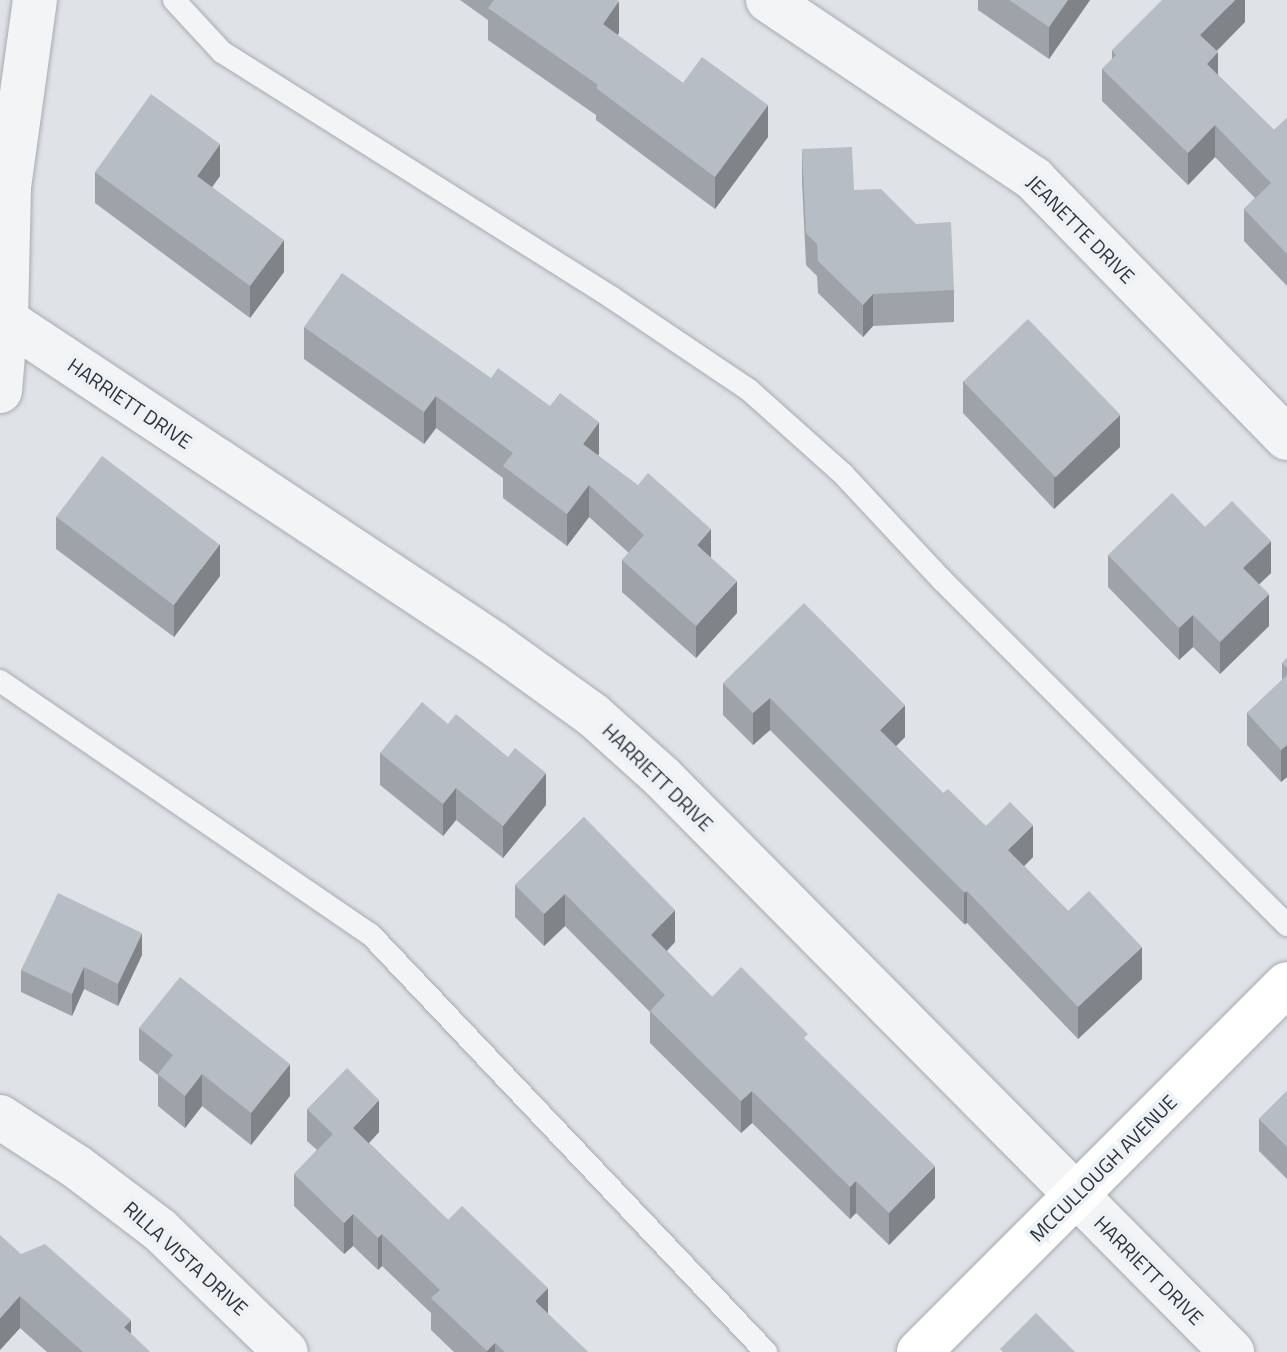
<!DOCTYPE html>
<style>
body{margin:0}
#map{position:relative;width:1287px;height:1352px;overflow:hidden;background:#dfe3e7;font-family:"Titillium Web",sans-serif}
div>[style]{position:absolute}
.roads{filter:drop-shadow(0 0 2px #a5abb1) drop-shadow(0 0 2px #a5abb1)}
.lane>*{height:22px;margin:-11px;padding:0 11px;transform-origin:11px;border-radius:11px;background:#f2f4f6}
.street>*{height:44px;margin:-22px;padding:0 22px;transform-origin:22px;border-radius:22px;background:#f2f4f6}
.secondary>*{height:44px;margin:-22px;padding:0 22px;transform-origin:22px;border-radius:22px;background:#fff}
.wall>*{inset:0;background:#9da3a9}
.shaded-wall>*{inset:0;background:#808489;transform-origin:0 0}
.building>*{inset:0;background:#b7bdc4;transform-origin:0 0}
span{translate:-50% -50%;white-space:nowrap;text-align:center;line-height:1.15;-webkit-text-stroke:8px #eff2f5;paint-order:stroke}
.street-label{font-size:20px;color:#2a333d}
</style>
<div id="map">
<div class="roads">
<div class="lane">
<i style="left:174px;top:0;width:71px;rotate:47.3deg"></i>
<i style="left:222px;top:52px;width:460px;rotate:32.2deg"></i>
<i style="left:611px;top:297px;width:166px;rotate:34deg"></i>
<i style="left:749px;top:390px;width:126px;rotate:41.8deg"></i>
<i style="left:843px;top:474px;width:145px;rotate:47deg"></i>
<i style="left:942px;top:580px;width:488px;rotate:45deg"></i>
<i style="left:0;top:681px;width:448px;rotate:34.4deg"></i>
<i style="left:370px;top:934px;width:576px;rotate:46.55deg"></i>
</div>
<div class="street">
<i style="left:768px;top:0;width:321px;rotate:33.9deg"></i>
<i style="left:1034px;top:179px;width:362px;rotate:45.7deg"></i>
<i style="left:0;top:306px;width:15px;rotate:67deg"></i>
<i style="left:6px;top:320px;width:584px;rotate:33.55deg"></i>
<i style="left:493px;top:643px;width:123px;rotate:35.8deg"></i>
<i style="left:593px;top:715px;width:93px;rotate:41.9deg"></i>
<i style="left:662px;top:777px;width:810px;rotate:45.25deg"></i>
<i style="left:0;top:391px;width:71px;rotate:-85.2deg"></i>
<i style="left:6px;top:320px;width:133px;rotate:-88.7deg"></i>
<i style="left:9px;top:187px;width:189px;rotate:-82.1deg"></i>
<i style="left:0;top:1117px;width:92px;rotate:33deg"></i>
<i style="left:77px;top:1167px;width:104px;rotate:37.2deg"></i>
<i style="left:160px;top:1230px;width:175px;rotate:44.1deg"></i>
</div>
<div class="secondary">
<i style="left:919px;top:1352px;width:520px;rotate:-45deg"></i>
</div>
</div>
<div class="wall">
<i style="clip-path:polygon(460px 0,617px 0,619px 33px,617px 35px,683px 83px,768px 137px,715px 209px,596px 120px,596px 115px,488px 40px,488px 20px)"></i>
<i style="clip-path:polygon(978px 0,1090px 0,1049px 59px,978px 10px)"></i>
<i style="clip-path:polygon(1245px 0,1245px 22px,1217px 51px,1218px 75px,1274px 130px,1287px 118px,1287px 286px,1244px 241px,1244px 209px,1255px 198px,1215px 157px,1188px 185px,1102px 101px,1102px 69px,1112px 59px,1112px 50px)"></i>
<i style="clip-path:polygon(802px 149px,854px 190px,954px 290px,954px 322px,873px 326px,863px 337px,818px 293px,817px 276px,806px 265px,802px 181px)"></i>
<i style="clip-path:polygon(95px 172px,220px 176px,212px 187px,284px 272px,250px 318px,95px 203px)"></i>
<i style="clip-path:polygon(304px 327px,599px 454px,598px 455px,711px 558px,737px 613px,696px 658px,622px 592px,622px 560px,629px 553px,589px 517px,567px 546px,503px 498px,503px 478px,436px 428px,424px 444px,304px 359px)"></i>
<i style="clip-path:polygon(963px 381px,1120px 447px,1054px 509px,963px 413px)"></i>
<i style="clip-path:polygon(56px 517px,220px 576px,174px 637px,56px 549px)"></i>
<i style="clip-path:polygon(1205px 527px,1271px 573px,1259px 584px,1269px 626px,1220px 674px,1193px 647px,1179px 660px,1108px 587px,1108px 555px)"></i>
<i style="clip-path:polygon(1287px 658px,1287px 777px,1281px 782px,1247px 745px,1247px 713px,1282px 680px,1282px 663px)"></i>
<i style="clip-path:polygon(723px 683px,905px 737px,896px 746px,943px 793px,986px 826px,1033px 857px,1024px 866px,1068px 911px,1142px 979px,1078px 1039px,967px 923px,965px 925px,770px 730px,753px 745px,723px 715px)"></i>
<i style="clip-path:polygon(448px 724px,508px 757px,546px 805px,503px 858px,456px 820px,443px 836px,380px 785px,380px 753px)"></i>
<i style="clip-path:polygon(584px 817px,675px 942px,667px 951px,712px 997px,808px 1042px,935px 1198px,889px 1245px,856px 1213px,850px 1219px,752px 1123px,741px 1133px,650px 1043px,650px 1012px,565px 926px,544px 946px,515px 917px,515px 885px)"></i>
<i style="clip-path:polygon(142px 955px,118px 1006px,84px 989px,72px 1016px,21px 992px,21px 970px)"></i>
<i style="clip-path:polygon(139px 1028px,290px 1096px,251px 1145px,202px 1106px,185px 1128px,158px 1106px,158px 1075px,139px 1060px)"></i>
<i style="clip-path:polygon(1287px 1091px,1287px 1179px,1259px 1151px,1259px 1119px)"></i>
<i style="clip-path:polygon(307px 1109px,379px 1132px,369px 1143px,448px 1220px,588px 1352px,454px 1352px,431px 1330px,431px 1313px,382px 1266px,378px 1270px,353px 1246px,344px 1254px,294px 1206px,294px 1174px,317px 1150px,307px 1141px)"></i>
<i style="clip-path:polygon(21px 1254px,131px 1334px,150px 1352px,47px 1352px,20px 1328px,0 1350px)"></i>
</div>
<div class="shaded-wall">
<i style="clip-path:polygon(1068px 0,1090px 0,1049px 59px,1049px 27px)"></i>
<i style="clip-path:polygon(1235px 0,1245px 0,1245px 22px,1200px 67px,1200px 35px)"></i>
<i style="clip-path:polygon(619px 1px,619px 33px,603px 56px,603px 24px)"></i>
<i style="clip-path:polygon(1218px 52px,1218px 84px,1207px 64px)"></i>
<i style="clip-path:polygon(768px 105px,768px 137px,715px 209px,715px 177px)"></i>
<i style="clip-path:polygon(1215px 125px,1215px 157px,1188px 185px,1188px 153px)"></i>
<i style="clip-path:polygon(220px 144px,220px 176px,197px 208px,197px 176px)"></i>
<i style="clip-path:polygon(284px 240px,284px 272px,250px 318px,250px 286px)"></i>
<i style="clip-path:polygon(873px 294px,873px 326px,863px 337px,863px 305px)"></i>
<i style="clip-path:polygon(436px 396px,436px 428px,424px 444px,424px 412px)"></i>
<i style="clip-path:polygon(1120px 415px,1120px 447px,1054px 509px,1054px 477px)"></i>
<i style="clip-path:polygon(599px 422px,599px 454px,583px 475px,583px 444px)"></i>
<i style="clip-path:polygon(589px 485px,589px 517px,567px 546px,567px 514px)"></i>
<i style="clip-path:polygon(711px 529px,711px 561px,697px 545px)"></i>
<i style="clip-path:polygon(1271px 541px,1271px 573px,1243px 600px,1243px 568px)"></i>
<i style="clip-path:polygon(220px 544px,220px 576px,174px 637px,174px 605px)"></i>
<i style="clip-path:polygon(737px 581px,737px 613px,696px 658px,696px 626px)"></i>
<i style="clip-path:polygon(1269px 594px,1269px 626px,1220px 674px,1220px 642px)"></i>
<i style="clip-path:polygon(1193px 615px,1193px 647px,1179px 660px,1179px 628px)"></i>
<i style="clip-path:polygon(770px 698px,770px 730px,753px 745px,753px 713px)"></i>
<i style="clip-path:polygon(905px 705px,905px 737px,880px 762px,880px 730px)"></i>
<i style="clip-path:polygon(1287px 745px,1287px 777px,1281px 782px,1281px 750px)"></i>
<i style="clip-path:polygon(546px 773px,546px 805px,503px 858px,503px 826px)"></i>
<i style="clip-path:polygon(456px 788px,456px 820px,443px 836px,443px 804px)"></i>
<i style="clip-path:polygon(1033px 825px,1033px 857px,1008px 882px,1008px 850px)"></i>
<i style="left:967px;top:891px;width:32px;height:3px;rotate:90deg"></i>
<i style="clip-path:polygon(565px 894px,565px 926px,544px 946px,544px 914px)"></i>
<i style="clip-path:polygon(675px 910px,675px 942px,651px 967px,651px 935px)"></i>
<i style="clip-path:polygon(142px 933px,142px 955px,118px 1006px,118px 984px)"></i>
<i style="clip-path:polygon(1142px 947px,1142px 979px,1078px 1039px,1078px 1007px)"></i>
<i style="clip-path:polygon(84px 967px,84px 989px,72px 1016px,72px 994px)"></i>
<i style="clip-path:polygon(290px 1064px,290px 1096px,251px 1145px,251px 1113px)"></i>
<i style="clip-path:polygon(202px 1074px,202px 1106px,185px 1128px,185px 1096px)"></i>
<i style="clip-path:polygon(752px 1091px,752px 1123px,741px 1133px,741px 1101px)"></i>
<i style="clip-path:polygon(379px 1100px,379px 1132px,353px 1160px,353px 1128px)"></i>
<i style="clip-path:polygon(935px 1166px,935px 1198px,889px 1245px,889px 1213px)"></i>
<i style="clip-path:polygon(856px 1181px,856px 1213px,850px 1219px,850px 1187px)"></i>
<i style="clip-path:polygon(353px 1214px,353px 1246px,344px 1254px,344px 1223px)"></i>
<i style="clip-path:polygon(382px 1234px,382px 1266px,378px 1270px,378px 1238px)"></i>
<i style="clip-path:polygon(548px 1288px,548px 1320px,535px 1301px)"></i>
<i style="clip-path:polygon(20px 1296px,20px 1328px,0 1350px,0 1318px)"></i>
<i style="clip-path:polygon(131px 1320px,131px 1352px,124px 1327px)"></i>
<i style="clip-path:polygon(495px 1343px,495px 1352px,487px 1352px,487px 1351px)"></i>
</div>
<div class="building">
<i style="clip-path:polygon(494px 0,617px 0,619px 1px,603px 24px,683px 83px,702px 57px,768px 105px,715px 177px,596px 88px,598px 85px,488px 8px)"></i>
<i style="clip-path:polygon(1009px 0,1068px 0,1049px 27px)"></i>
<i style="clip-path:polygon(1162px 0,1235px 0,1200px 35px,1218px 52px,1207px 64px,1274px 130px,1287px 118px,1287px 254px,1244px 209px,1271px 183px,1215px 125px,1188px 153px,1102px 69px,1116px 55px,1112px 50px)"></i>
<i style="clip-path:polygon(151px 94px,220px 144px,197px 176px,284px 240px,250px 286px,95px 172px)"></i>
<i style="clip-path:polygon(852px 147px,854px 190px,881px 189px,916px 224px,951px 222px,954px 290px,873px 294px,863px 305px,818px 261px,817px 244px,806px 233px,802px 149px)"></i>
<i style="clip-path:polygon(342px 273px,491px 378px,498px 368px,550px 406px,560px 393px,599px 422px,583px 444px,638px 485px,648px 473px,711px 529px,697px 545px,737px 581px,696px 626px,622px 560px,644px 535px,589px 485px,567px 514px,503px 466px,513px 453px,436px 396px,424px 412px,304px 327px)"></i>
<i style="left:1028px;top:319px;width:133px;height:90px;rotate:46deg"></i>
<i style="left:102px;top:456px;width:147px;height:76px;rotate:37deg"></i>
<i style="clip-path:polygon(1172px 493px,1205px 527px,1232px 501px,1271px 541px,1243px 568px,1269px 594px,1220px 642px,1193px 615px,1179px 628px,1108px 555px)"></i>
<i style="clip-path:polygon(804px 603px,905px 705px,880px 730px,943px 793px,948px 789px,986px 826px,1010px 802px,1033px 825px,1008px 850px,1068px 911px,1089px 891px,1142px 947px,1078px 1007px,967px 891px,965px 893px,770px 698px,753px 713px,723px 683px)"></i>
<i style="clip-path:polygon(1287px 658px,1287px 668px,1282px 663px)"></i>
<i style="clip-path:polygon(1287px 675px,1287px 745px,1281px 750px,1247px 713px)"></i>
<i style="clip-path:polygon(422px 702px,448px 724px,456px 714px,508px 757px,515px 748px,546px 773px,503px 826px,456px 788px,443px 804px,380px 753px)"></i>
<i style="clip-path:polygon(584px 817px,675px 910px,651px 935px,712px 997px,741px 967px,808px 1034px,804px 1038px,935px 1166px,889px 1213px,856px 1181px,850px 1187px,752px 1091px,741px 1101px,650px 1011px,665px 995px,565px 894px,544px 914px,515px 885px)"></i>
<i style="clip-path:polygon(58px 893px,142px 933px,118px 984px,84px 967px,72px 994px,21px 970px)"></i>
<i style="clip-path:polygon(180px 977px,290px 1064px,251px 1113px,202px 1074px,185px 1096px,158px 1074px,173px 1055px,139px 1028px)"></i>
<i style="clip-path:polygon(347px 1068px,379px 1100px,353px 1128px,448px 1220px,462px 1206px,548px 1288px,535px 1301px,588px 1352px,505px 1352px,495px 1343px,487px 1351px,431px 1298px,440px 1290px,382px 1234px,378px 1238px,353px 1214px,344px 1223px,294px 1174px,333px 1134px,307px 1109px)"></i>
<i style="clip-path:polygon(1287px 1091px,1287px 1147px,1259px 1119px)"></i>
<i style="clip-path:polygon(0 1235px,21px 1254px,45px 1244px,131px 1320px,124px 1327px,150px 1352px,83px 1352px,20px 1296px,0 1318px)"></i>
<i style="clip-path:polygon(1036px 1313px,1075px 1352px,1003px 1352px,1000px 1349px)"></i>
</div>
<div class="street-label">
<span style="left:1081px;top:229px;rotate:45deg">JEANETTE DRIVE</span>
<span style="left:130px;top:403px;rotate:34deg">HARRIETT DRIVE</span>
<span style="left:658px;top:777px;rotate:44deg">HARRIETT DRIVE</span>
<span style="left:1103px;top:1168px;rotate:-45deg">MCCULLOUGH AVENUE</span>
<span style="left:186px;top:1258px;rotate:42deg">RILLA VISTA DRIVE</span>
<span style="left:1149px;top:1270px;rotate:45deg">HARRIETT DRIVE</span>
</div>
</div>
